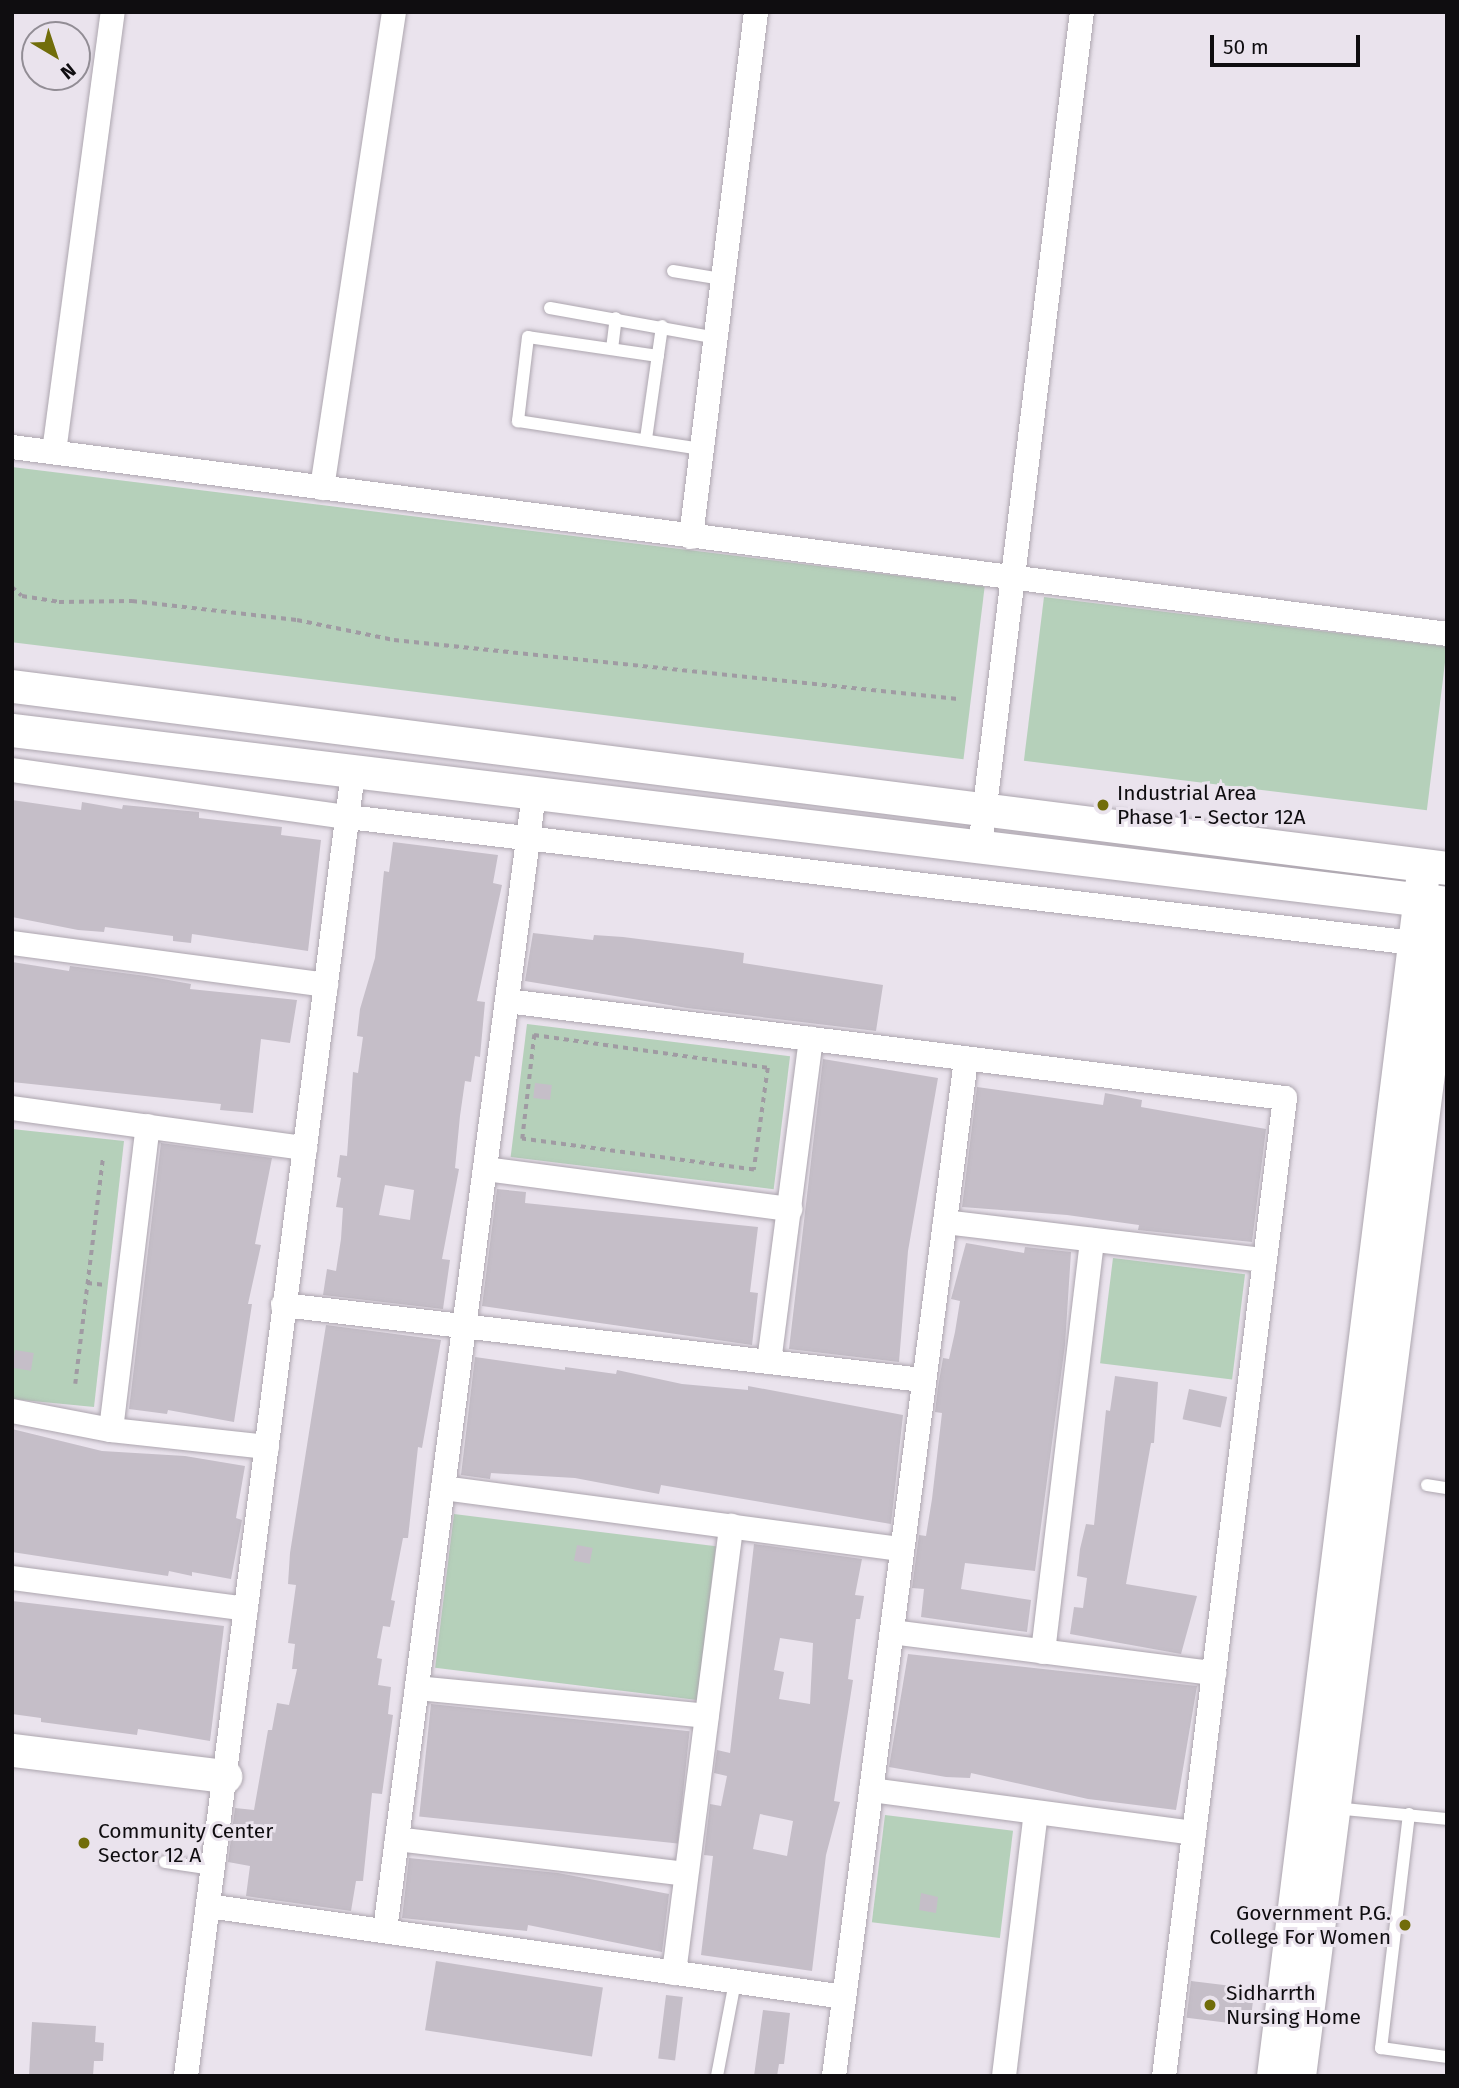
<!DOCTYPE html>
<style>
body{margin:0}
#map{position:relative;width:1459px;height:2088px;overflow:hidden;background:#eae3ed;font-family:"Fira Sans",sans-serif}
div>[style]{position:absolute}
.green>*{inset:0;background:#b5d0ba;transform-origin:0 0}
.building>*{inset:0;background:#c5bec8;transform-origin:0 0}
.path>*{height:3.5px;margin-top:-1.75px;transform-origin:0;background:repeating-linear-gradient(90deg,#a09ba3 0 5px,transparent 0 10px)}
.roads{filter:drop-shadow(0 0 2px #ada6af) drop-shadow(0 0 2px #ada6af)}
.lane>*{height:12px;margin:-6px;padding:0 6px;transform-origin:6px;border-radius:6px;background:#fff}
.street>*{height:24px;margin:-12px;padding:0 12px;transform-origin:12px;border-radius:12px;background:#fff}
.secondary>*{height:33px;margin:-16.5px;padding:0 16.5px;transform-origin:16.5px;border-radius:16.5px;background:#fff}
.dots>*{width:19px;height:19px;translate:-50% -50%;box-sizing:border-box;border:4px solid #eae3ed;border-radius:50%}
span{translate:-50% -50%;white-space:nowrap;text-align:center;line-height:1.15;-webkit-text-stroke:6px #eae3ed;paint-order:stroke}
.poi-label{font-size:21px;color:#0f0d10}
.left{translate:0 -50%;text-align:left}
.right{translate:-100% -50%;text-align:right}
.frame{position:absolute;inset:0;border:14px solid #0f0d10;pointer-events:none}
.north{position:absolute;left:21px;top:21px;width:70px;height:70px;box-sizing:border-box;background:#eae3ed;border:2px solid #928d95;border-radius:50%;rotate:141deg;font-size:19px;font-weight:700;line-height:28px;text-align:center;color:#0f0d10}
.north::after{content:'';display:block;margin:auto;width:24px;height:32px;background:#716d0a;clip-path:polygon(50% 0,100% 100%,50% 72%,0 100%)}
.scale{position:absolute;left:1210px;top:35px;width:150px;height:32px;box-sizing:border-box;border:4px solid #0f0d10;border-top:0;padding-left:9px;font-size:21px;line-height:24px;white-space:nowrap;color:#0f0d10;-webkit-text-stroke:5px #eae3ed;paint-order:stroke}
</style>
<div id="map">
<div class="green">
<i style="left:12px;top:467px;width:980px;height:174px;rotate:7deg"></i>
<i style="left:1044px;top:597px;width:406px;height:165px;rotate:7deg"></i>
<i style="left:527px;top:1024px;width:265px;height:134px;rotate:7deg"></i>
<i style="clip-path:polygon(12px 1129px,124px 1141px,94px 1407px,12px 1399px)"></i>
<i style="left:1113px;top:1258px;width:133px;height:106px;rotate:7deg"></i>
<i style="left:454px;top:1514px;width:264px;height:155px;rotate:7deg"></i>
<i style="left:885px;top:1815px;width:129px;height:108px;rotate:7deg"></i>
</div>
<div class="building">
<i style="clip-path:polygon(12px 800px,81px 810px,82px 802px,122px 809px,123px 805px,199px 812px,199px 818px,282px 827px,281px 835px,321px 840px,308px 951px,192px 934px,191px 943px,173px 941px,173px 936px,105px 927px,104px 932px,78px 930px,12px 917px)"></i>
<i style="clip-path:polygon(evenodd,393px 842px,498px 855px,493px 883px,502px 885px,477px 1001px,485px 1002px,480px 1057px,475px 1056px,471px 1082px,465px 1081px,460px 1116px,455px 1168px,459px 1169px,442px 1259px,450px 1260px,443px 1309px,323px 1295px,327px 1269px,336px 1271px,341px 1239px,343px 1208px,336px 1207px,341px 1178px,337px 1177px,340px 1155px,347px 1156px,353px 1072px,358px 1073px,363px 1037px,357px 1036px,360px 1009px,375px 958px,384px 871px,389px 872px,393px 842px,385px 1185px,414px 1190px,410px 1220px,379px 1215px,385px 1185px)"></i>
<i style="clip-path:polygon(533px 933px,593px 940px,594px 935px,623px 937px,710px 948px,744px 953px,743px 963px,883px 985px,876px 1031px,687px 1008px,525px 981px)"></i>
<i style="clip-path:polygon(12px 962px,69px 971px,70px 966px,146px 976px,191px 984px,190px 989px,297px 1000px,290px 1043px,261px 1039px,253px 1113px,220px 1110px,221px 1104px,12px 1082px)"></i>
<i style="clip-path:polygon(823px 1059px,938px 1078px,908px 1251px,899px 1362px,789px 1349px)"></i>
<i style="left:535px;top:1083px;width:17px;height:15px;rotate:7deg"></i>
<i style="clip-path:polygon(977px 1087px,1103px 1105px,1105px 1093px,1142px 1100px,1141px 1107px,1266px 1129px,1252px 1242px,1138px 1230px,1139px 1225px,1067px 1215px,962px 1207px)"></i>
<i style="clip-path:polygon(161px 1143px,272px 1158px,255px 1244px,261px 1245px,248px 1304px,252px 1304px,234px 1422px,168px 1410px,167px 1414px,129px 1409px)"></i>
<i style="clip-path:polygon(497px 1189px,526px 1192px,525px 1203px,758px 1227px,750px 1292px,758px 1293px,752px 1345px,482px 1306px)"></i>
<i style="clip-path:polygon(966px 1243px,1024px 1253px,1025px 1247px,1071px 1252px,1065px 1345px,1035px 1571px,965px 1563px,961px 1589px,1031px 1600px,1027px 1632px,921px 1617px,924px 1589px,912px 1588px,919px 1535px,926px 1536px,932px 1499px,942px 1413px,935px 1412px,938px 1387px,943px 1358px,949px 1359px,955px 1332px,960px 1301px,951px 1299px)"></i>
<i style="clip-path:polygon(326px 1325px,441px 1340px,422px 1448px,418px 1447px,408px 1538px,403px 1538px,391px 1600px,395px 1601px,390px 1627px,383px 1626px,377px 1658px,382px 1659px,378px 1685px,391px 1687px,388px 1714px,393px 1715px,382px 1794px,372px 1793px,363px 1881px,356px 1881px,351px 1911px,246px 1896px,250px 1866px,228px 1862px,235px 1808px,254px 1810px,268px 1730px,272px 1730px,277px 1703px,289px 1705px,297px 1669px,292px 1669px,295px 1644px,288px 1643px,296px 1585px,288px 1584px,290px 1553px)"></i>
<i style="left:15px;top:1350px;width:19px;height:18px;rotate:9deg"></i>
<i style="clip-path:polygon(475px 1357px,565px 1370px,565px 1367px,616px 1374px,617px 1370px,682px 1384px,748px 1390px,748px 1386px,903px 1415px,891px 1524px,661px 1485px,659px 1494px,575px 1478px,491px 1473px,490px 1479px,461px 1475px)"></i>
<i style="clip-path:polygon(1115px 1376px,1158px 1382px,1154px 1443px,1151px 1443px,1126px 1584px,1197px 1596px,1181px 1654px,1070px 1634px,1074px 1607px,1083px 1608px,1087px 1578px,1077px 1576px,1080px 1549px,1086px 1524px,1094px 1525px,1106px 1410px,1110px 1411px)"></i>
<i style="left:1189px;top:1389px;width:39px;height:31px;rotate:12deg"></i>
<i style="clip-path:polygon(12px 1429px,102px 1451px,185px 1456px,245px 1466px,236px 1518px,242px 1520px,231px 1579px,192px 1572px,192px 1576px,169px 1571px,168px 1576px,12px 1552px)"></i>
<i style="clip-path:polygon(evenodd,754px 1544px,862px 1559px,855px 1595px,864px 1596px,860px 1619px,856px 1619px,848px 1679px,853px 1680px,834px 1801px,840px 1802px,826px 1855px,812px 1971px,701px 1955px,713px 1856px,704px 1855px,710px 1804px,721px 1806px,727px 1776px,714px 1773px,717px 1750px,730px 1753px,754px 1544px,780px 1638px,813px 1643px,810px 1704px,779px 1699px,784px 1672px,774px 1670px,780px 1638px,754px 1544px,760px 1814px,793px 1821px,787px 1856px,753px 1849px,760px 1814px)"></i>
<i style="left:577px;top:1545px;width:16px;height:16px;rotate:11deg"></i>
<i style="clip-path:polygon(12px 1601px,224px 1626px,210px 1741px,138px 1729px,137px 1735px,41px 1722px,41px 1718px,12px 1714px)"></i>
<i style="clip-path:polygon(908px 1654px,1197px 1686px,1176px 1810px,1088px 1799px,971px 1773px,970px 1778px,946px 1777px,889px 1767px)"></i>
<i style="left:431px;top:1704px;width:260px;height:113px;rotate:6deg"></i>
<i style="clip-path:polygon(409px 1858px,558px 1873px,669px 1894px,662px 1952px,528px 1925px,527px 1931px,402px 1918px)"></i>
<i style="clip-path:polygon(921px 1893px,938px 1897px,936px 1913px,919px 1910px)"></i>
<i style="left:436px;top:1961px;width:169px;height:70px;rotate:9deg"></i>
<i style="left:1191px;top:1981px;width:64px;height:37px;rotate:7deg"></i>
<i style="left:666px;top:1995px;width:17px;height:64px;rotate:7deg"></i>
<i style="clip-path:polygon(763px 2010px,790px 2013px,784px 2064px,779px 2064px,777px 2076px,754px 2076px)"></i>
<i style="clip-path:polygon(32px 2022px,96px 2026px,95px 2042px,104px 2043px,103px 2061px,94px 2061px,93px 2076px,29px 2076px)"></i>
</div>
<div class="path">
<i style="left:12px;top:587px;width:13px;rotate:42deg"></i>
<i style="left:22px;top:596px;width:37px;rotate:9deg"></i>
<i style="left:59px;top:602px;width:73px;rotate:-0.8deg"></i>
<i style="left:132px;top:601px;width:166px;rotate:6.6deg"></i>
<i style="left:297px;top:620px;width:99px;rotate:11.7deg"></i>
<i style="left:394px;top:640px;width:567px;rotate:5.97deg"></i>
<i style="left:534px;top:1035px;width:236px;rotate:8deg"></i>
<i style="left:768px;top:1068px;width:103px;rotate:97.8deg"></i>
<i style="left:754px;top:1170px;width:234px;rotate:-172.4deg"></i>
<i style="left:522px;top:1139px;width:105px;rotate:-83.4deg"></i>
<i style="left:87px;top:1283px;width:19px;rotate:6deg"></i>
<i style="left:75px;top:1384px;width:229px;rotate:-83deg"></i>
</div>
<div class="roads">
<div class="lane">
<i style="left:673px;top:271px;width:50px;rotate:9.3deg"></i>
<i style="left:550px;top:308px;width:169px;rotate:10.2deg"></i>
<i style="left:612px;top:349px;width:31px;rotate:-83deg"></i>
<i style="left:658px;top:356px;width:131px;rotate:-171.7deg"></i>
<i style="left:528px;top:337px;width:85px;rotate:96.8deg"></i>
<i style="left:518px;top:421px;width:186px;rotate:8.7deg"></i>
<i style="left:646px;top:439px;width:114px;rotate:-81.9deg"></i>
<i style="left:1427px;top:1485px;width:20px;rotate:9deg"></i>
<i style="left:1335px;top:1808px;width:113px;rotate:5.6deg"></i>
<i style="left:1409px;top:1814px;width:236px;rotate:96.8deg"></i>
<i style="left:1381px;top:2048px;width:67px;rotate:7.8deg"></i>
<i style="left:165px;top:1862px;width:49px;rotate:8.3deg"></i>
<i style="left:717px;top:2076px;width:96px;rotate:-79.2deg"></i>
</div>
<div class="street">
<i style="left:12px;top:447px;width:1447px;rotate:7.42deg"></i>
<i style="left:54px;top:452px;width:444px;rotate:-82.4deg"></i>
<i style="left:322px;top:488px;width:481px;rotate:-81.4deg"></i>
<i style="left:691px;top:537px;width:529px;rotate:-82.94deg"></i>
<i style="left:12px;top:770px;width:339px;rotate:8deg"></i>
<i style="left:348px;top:817px;width:1073px;rotate:6.74deg"></i>
<i style="left:980px;top:847px;width:841px;rotate:-83.04deg"></i>
<i style="left:12px;top:943px;width:317px;rotate:7.6deg"></i>
<i style="left:507px;top:1001px;width:784px;rotate:7.11deg"></i>
<i style="left:1285px;top:1098px;width:985px;rotate:97.05deg"></i>
<i style="left:12px;top:1108px;width:296px;rotate:7.8deg"></i>
<i style="left:485px;top:1169px;width:308px;rotate:7.5deg"></i>
<i style="left:945px;top:1222px;width:322px;rotate:6.8deg"></i>
<i style="left:283px;top:1305px;width:643px;rotate:6.69deg"></i>
<i style="left:769px;top:1362px;width:326px;rotate:-82.6deg"></i>
<i style="left:12px;top:1411px;width:101px;rotate:10.9deg"></i>
<i style="left:111px;top:1430px;width:157px;rotate:6.2deg"></i>
<i style="left:111px;top:1430px;width:306px;rotate:-83.1deg"></i>
<i style="left:443px;top:1488px;width:463px;rotate:7.6deg"></i>
<i style="left:12px;top:1578px;width:236px;rotate:7.5deg"></i>
<i style="left:892px;top:1632px;width:325px;rotate:7.3deg"></i>
<i style="left:1043px;top:1652px;width:415px;rotate:-83.2deg"></i>
<i style="left:417px;top:1688px;width:291px;rotate:5.5deg"></i>
<i style="left:871px;top:1790px;width:326px;rotate:7.6deg"></i>
<i style="left:397px;top:1839px;width:291px;rotate:6.9deg"></i>
<i style="left:208px;top:1906px;width:642px;rotate:8.14deg"></i>
<i style="left:385px;top:1930px;width:1147px;rotate:-82.53deg"></i>
<i style="left:674px;top:1973px;width:451px;rotate:-82.7deg"></i>
<i style="left:186px;top:2076px;width:1314px;rotate:-82.7deg"></i>
<i style="left:834px;top:2076px;width:1026px;rotate:-82.6deg"></i>
<i style="left:1004px;top:2076px;width:265px;rotate:-83.1deg"></i>
</div>
<div class="secondary">
<i style="left:12px;top:686px;width:1446px;rotate:7.23deg"></i>
<i style="left:12px;top:730px;width:1445px;rotate:6.87deg"></i>
<i style="left:12px;top:1750px;width:215px;rotate:7deg"></i>
<i style="left:1273px;top:2076px;width:1205px;rotate:-82.9deg"></i>
<i style="left:1299px;top:2076px;width:1159px;rotate:-82.67deg"></i>
</div>
</div>
<div class="dots">
<i style="left:1103px;top:805px;background:#716d0a"></i>
<i style="left:84px;top:1843px;background:#716d0a"></i>
<i style="left:1405px;top:1925px;background:#716d0a"></i>
<i style="left:1210px;top:2005px;background:#716d0a"></i>
</div>
<div class="poi-label">
<span class="left" style="left:1117px;top:805px">Industrial Area<br>Phase 1 - Sector 12A</span>
<span class="left" style="left:98px;top:1843px">Community Center<br>Sector 12 A</span>
<span class="right" style="left:1391px;top:1925px">Government P.G.<br>College For Women</span>
<span class="left" style="left:1226px;top:2005px">Sidharrth<br>Nursing Home</span>
</div>
<div class="frame"></div>
<div class="north">N</div>
<div class="scale">50 m</div>
</div>
